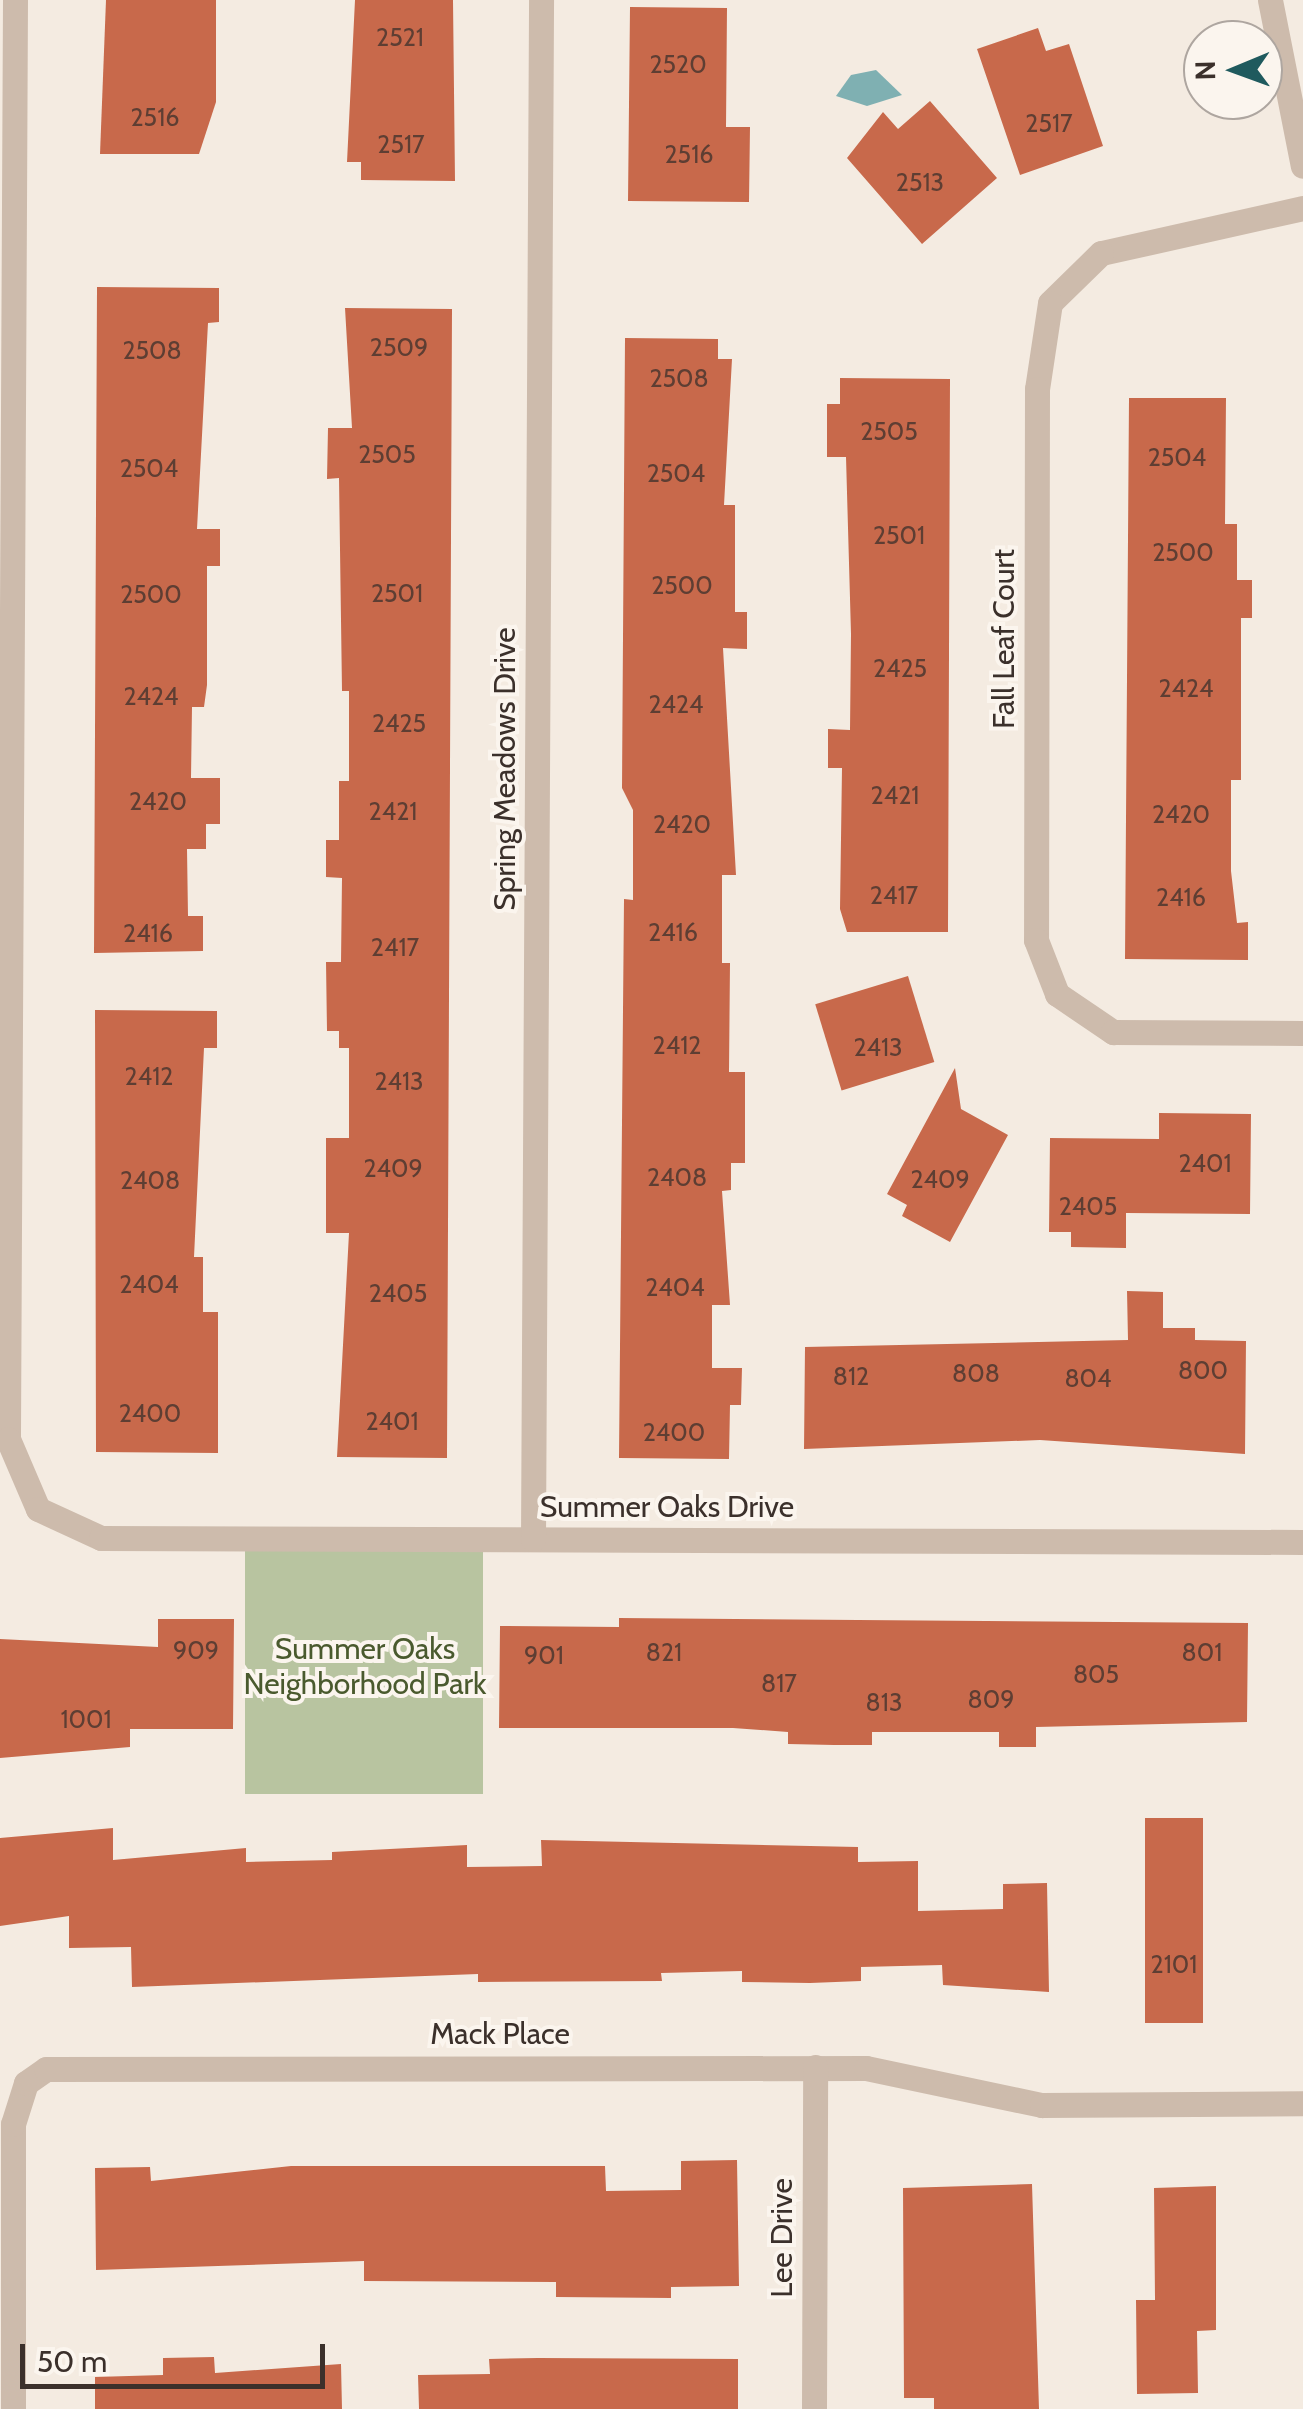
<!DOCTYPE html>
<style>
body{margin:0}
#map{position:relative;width:1303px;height:2409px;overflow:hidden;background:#f4ebe1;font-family:Cabin,sans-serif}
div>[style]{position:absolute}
.green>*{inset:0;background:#b8c4a0;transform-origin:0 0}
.water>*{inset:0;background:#7fb0b2}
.building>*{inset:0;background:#c8694b;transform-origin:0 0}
.minor>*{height:25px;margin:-12.5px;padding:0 12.5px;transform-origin:12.5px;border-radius:12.5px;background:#cdbbac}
.tertiary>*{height:25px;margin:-12.5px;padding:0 12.5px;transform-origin:12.5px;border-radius:12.5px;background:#cdbbac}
span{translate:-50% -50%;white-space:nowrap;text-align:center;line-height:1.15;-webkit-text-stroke:8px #fbf5ee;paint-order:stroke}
.number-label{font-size:25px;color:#5e3e33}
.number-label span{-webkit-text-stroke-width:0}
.street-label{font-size:30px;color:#3b302b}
.park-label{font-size:30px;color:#4a5a2e}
.north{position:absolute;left:1183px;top:20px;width:100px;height:100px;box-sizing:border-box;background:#fbf5ee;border:2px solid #aea6a0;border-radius:50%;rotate:269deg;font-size:28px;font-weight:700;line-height:40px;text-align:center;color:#3b302b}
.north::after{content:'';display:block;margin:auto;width:35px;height:45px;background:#1f5a5e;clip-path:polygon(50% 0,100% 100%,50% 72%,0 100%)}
.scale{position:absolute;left:20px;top:2344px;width:305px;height:45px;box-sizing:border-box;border:5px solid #3b302b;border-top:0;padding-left:12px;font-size:30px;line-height:35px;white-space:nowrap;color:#3b302b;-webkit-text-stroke:8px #fbf5ee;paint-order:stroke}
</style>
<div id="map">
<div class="green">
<i style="left:245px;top:1538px;width:238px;height:256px"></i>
</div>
<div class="water">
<i style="clip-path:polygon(876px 70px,902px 95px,867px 106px,836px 96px,851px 75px)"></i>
</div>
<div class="building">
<i style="clip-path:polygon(106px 0,216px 0,216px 102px,199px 154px,100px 154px)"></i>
<i style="clip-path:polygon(355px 0,453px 0,455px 181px,361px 180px,361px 162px,347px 162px)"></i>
<i style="clip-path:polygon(630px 7px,727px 8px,726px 127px,750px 127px,749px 202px,628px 201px)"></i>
<i style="clip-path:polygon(1038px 28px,1046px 51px,1069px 44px,1103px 146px,1020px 175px,977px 49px)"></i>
<i style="clip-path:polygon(930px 101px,997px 178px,922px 244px,847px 158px,883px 112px,898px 129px)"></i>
<i style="clip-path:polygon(97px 287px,219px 288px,219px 322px,208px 323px,197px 529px,220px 529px,220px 566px,207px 566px,207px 685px,204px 707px,192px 707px,191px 778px,220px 778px,220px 824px,206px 824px,206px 849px,187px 849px,188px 916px,203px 916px,203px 951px,94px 953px)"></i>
<i style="clip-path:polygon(345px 308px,452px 309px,447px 1458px,337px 1457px,349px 1233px,326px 1233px,326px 1138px,349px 1138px,349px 1048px,339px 1048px,339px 1031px,327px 1031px,326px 962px,341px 962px,342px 878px,326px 877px,326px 840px,339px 840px,339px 781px,349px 781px,349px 691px,342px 691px,339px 478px,327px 479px,328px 428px,352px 428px)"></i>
<i style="clip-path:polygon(625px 338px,718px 339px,718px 359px,732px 359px,724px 505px,735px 505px,735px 612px,747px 612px,747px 649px,723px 648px,736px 875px,722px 875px,722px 963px,730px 963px,729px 1072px,745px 1072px,745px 1163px,731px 1163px,731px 1190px,722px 1191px,730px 1305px,712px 1305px,712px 1368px,742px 1368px,741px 1405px,730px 1405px,729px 1459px,619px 1458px,624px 899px,633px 900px,633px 810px,622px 788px)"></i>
<i style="clip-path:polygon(840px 378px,950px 379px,948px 932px,847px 932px,840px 909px,842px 768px,828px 768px,828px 729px,850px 730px,851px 634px,846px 457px,827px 457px,827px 404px,840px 404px)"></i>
<i style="clip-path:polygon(1129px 398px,1226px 398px,1225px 524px,1237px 524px,1237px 580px,1252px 580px,1252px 618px,1241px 618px,1241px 780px,1231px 780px,1231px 871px,1237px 923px,1248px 922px,1248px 960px,1125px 959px)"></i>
<i style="left:908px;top:976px;width:90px;height:97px;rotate:73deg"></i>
<i style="clip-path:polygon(95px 1010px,217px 1011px,217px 1048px,204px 1048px,194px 1257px,203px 1257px,203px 1312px,218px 1312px,218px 1453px,96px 1452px)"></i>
<i style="clip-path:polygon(955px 1068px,961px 1109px,1008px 1135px,950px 1242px,902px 1216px,907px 1205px,887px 1194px)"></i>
<i style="clip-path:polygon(1159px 1113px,1251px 1114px,1250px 1214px,1126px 1213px,1126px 1248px,1071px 1247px,1071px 1232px,1049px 1232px,1050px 1138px,1159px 1139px)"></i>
<i style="clip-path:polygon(1127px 1291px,1163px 1292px,1163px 1328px,1195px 1328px,1195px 1340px,1246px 1341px,1245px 1454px,1040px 1440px,804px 1449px,805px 1347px,1128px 1340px)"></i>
<i style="clip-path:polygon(619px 1618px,1248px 1623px,1247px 1722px,1036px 1727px,1036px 1747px,999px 1747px,999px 1732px,872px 1732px,872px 1745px,834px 1745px,788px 1744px,788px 1732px,733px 1728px,499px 1728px,500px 1626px,619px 1627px)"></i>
<i style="clip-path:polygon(158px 1619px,234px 1619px,233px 1729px,130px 1729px,130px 1747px,0 1758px,0 1639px,158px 1647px)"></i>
<i style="left:1203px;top:1818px;width:205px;height:58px;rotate:90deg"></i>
<i style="clip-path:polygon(113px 1828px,113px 1860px,246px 1848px,246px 1862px,332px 1860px,332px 1852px,467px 1845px,467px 1867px,542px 1866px,541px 1840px,858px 1847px,858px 1862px,918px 1861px,918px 1911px,1003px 1909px,1003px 1884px,1047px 1883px,1049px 1992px,943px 1985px,942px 1965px,861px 1967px,861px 1981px,810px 1983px,742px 1982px,742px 1971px,661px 1973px,662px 1981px,478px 1982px,478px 1974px,132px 1987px,131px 1947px,69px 1948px,69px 1916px,0 1926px,0 1838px)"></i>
<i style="clip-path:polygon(737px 2160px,739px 2286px,671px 2287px,671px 2298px,556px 2297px,556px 2282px,364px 2281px,364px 2261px,96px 2270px,95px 2168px,150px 2167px,151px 2181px,291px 2166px,605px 2166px,606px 2191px,681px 2190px,681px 2161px)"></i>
<i style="clip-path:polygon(1032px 2184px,1039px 2409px,934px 2409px,934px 2398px,904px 2398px,903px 2188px)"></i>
<i style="clip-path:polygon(1216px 2186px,1216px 2330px,1197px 2331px,1198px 2393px,1137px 2394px,1136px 2300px,1155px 2300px,1154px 2188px)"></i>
<i style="clip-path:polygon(214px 2357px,215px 2373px,341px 2364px,342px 2409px,95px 2409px,95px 2377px,163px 2375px,163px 2358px)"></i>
<i style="clip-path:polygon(538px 2358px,738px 2359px,738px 2409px,419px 2409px,418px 2375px,490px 2374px,489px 2359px)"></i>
</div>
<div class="minor">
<i style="left:15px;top:0;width:1439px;rotate:90.28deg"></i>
<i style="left:8px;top:1439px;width:76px;rotate:66.8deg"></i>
<i style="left:38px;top:1509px;width:69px;rotate:24.7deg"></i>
<i style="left:101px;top:1538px;width:1202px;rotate:0.19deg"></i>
<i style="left:1303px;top:208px;width:207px;rotate:167.4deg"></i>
<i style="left:1101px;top:253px;width:71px;rotate:135.6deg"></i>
<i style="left:1050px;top:303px;width:87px;rotate:98.6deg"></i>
<i style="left:1037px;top:389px;width:551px;rotate:90.1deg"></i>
<i style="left:1036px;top:940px;width:58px;rotate:68.7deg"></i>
<i style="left:1057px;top:994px;width:68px;rotate:34.2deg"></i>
<i style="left:1113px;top:1032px;width:190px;rotate:0.3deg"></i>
<i style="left:533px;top:1539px;width:1539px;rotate:-89.7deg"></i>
<i style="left:13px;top:2409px;width:285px;rotate:-90deg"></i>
<i style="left:13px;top:2124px;width:43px;rotate:-72.4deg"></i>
<i style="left:26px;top:2083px;width:24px;rotate:-35deg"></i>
<i style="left:46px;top:2069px;width:820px;rotate:-0.07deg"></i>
<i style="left:866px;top:2068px;width:180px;rotate:11.9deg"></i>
<i style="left:1042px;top:2105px;width:261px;rotate:-0.4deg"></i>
<i style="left:814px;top:2409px;width:342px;rotate:-89.8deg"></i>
</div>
<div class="tertiary">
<i style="left:1270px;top:0;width:169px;rotate:78.8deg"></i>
</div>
<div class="number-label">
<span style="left:400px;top:37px">2521</span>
<span style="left:678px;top:64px">2520</span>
<span style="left:155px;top:117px">2516</span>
<span style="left:1049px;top:123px">2517</span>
<span style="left:401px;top:144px">2517</span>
<span style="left:689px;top:154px">2516</span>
<span style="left:920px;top:182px">2513</span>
<span style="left:399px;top:347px">2509</span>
<span style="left:152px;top:350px">2508</span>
<span style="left:679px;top:378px">2508</span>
<span style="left:889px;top:431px">2505</span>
<span style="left:387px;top:454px">2505</span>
<span style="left:1177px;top:457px">2504</span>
<span style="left:149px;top:468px">2504</span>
<span style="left:676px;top:473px">2504</span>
<span style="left:899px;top:535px">2501</span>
<span style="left:1183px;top:552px">2500</span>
<span style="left:682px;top:585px">2500</span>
<span style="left:397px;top:593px">2501</span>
<span style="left:151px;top:594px">2500</span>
<span style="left:900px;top:668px">2425</span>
<span style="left:1186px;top:688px">2424</span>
<span style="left:151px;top:696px">2424</span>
<span style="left:676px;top:704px">2424</span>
<span style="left:399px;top:723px">2425</span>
<span style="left:895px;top:795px">2421</span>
<span style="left:158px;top:801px">2420</span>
<span style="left:393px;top:811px">2421</span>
<span style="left:1181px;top:814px">2420</span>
<span style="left:682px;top:824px">2420</span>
<span style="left:894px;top:895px">2417</span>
<span style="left:1181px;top:897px">2416</span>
<span style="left:673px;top:932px">2416</span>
<span style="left:148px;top:933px">2416</span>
<span style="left:395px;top:947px">2417</span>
<span style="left:677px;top:1045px">2412</span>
<span style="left:878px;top:1047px">2413</span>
<span style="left:149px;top:1076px">2412</span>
<span style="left:399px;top:1081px">2413</span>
<span style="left:1205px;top:1163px">2401</span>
<span style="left:393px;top:1168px">2409</span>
<span style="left:677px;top:1177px">2408</span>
<span style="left:940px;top:1179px">2409</span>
<span style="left:150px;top:1180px">2408</span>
<span style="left:1088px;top:1206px">2405</span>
<span style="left:149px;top:1284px">2404</span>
<span style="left:675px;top:1287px">2404</span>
<span style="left:398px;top:1293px">2405</span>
<span style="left:1203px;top:1370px">800</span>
<span style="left:976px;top:1373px">808</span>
<span style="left:851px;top:1376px">812</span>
<span style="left:1088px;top:1378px">804</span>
<span style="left:150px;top:1413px">2400</span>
<span style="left:392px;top:1421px">2401</span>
<span style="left:674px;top:1432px">2400</span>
<span style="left:196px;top:1650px">909</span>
<span style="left:664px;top:1652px">821</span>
<span style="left:1202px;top:1652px">801</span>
<span style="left:544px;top:1655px">901</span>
<span style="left:1096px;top:1674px">805</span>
<span style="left:779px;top:1683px">817</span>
<span style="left:991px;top:1699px">809</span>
<span style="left:884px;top:1702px">813</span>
<span style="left:86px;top:1719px">1001</span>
<span style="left:1174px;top:1964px">2101</span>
</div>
<div class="street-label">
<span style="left:1004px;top:639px;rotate:-90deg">Fall Leaf Court</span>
<span style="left:505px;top:769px;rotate:-90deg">Spring Meadows Drive</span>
<span style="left:667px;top:1507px">Summer Oaks Drive</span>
<span style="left:500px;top:2034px">Mack Place</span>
<span style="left:782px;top:2238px;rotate:-90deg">Lee Drive</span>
</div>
<div class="park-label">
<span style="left:365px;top:1666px">Summer Oaks<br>Neighborhood Park</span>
</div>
<div class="north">N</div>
<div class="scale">50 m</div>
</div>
